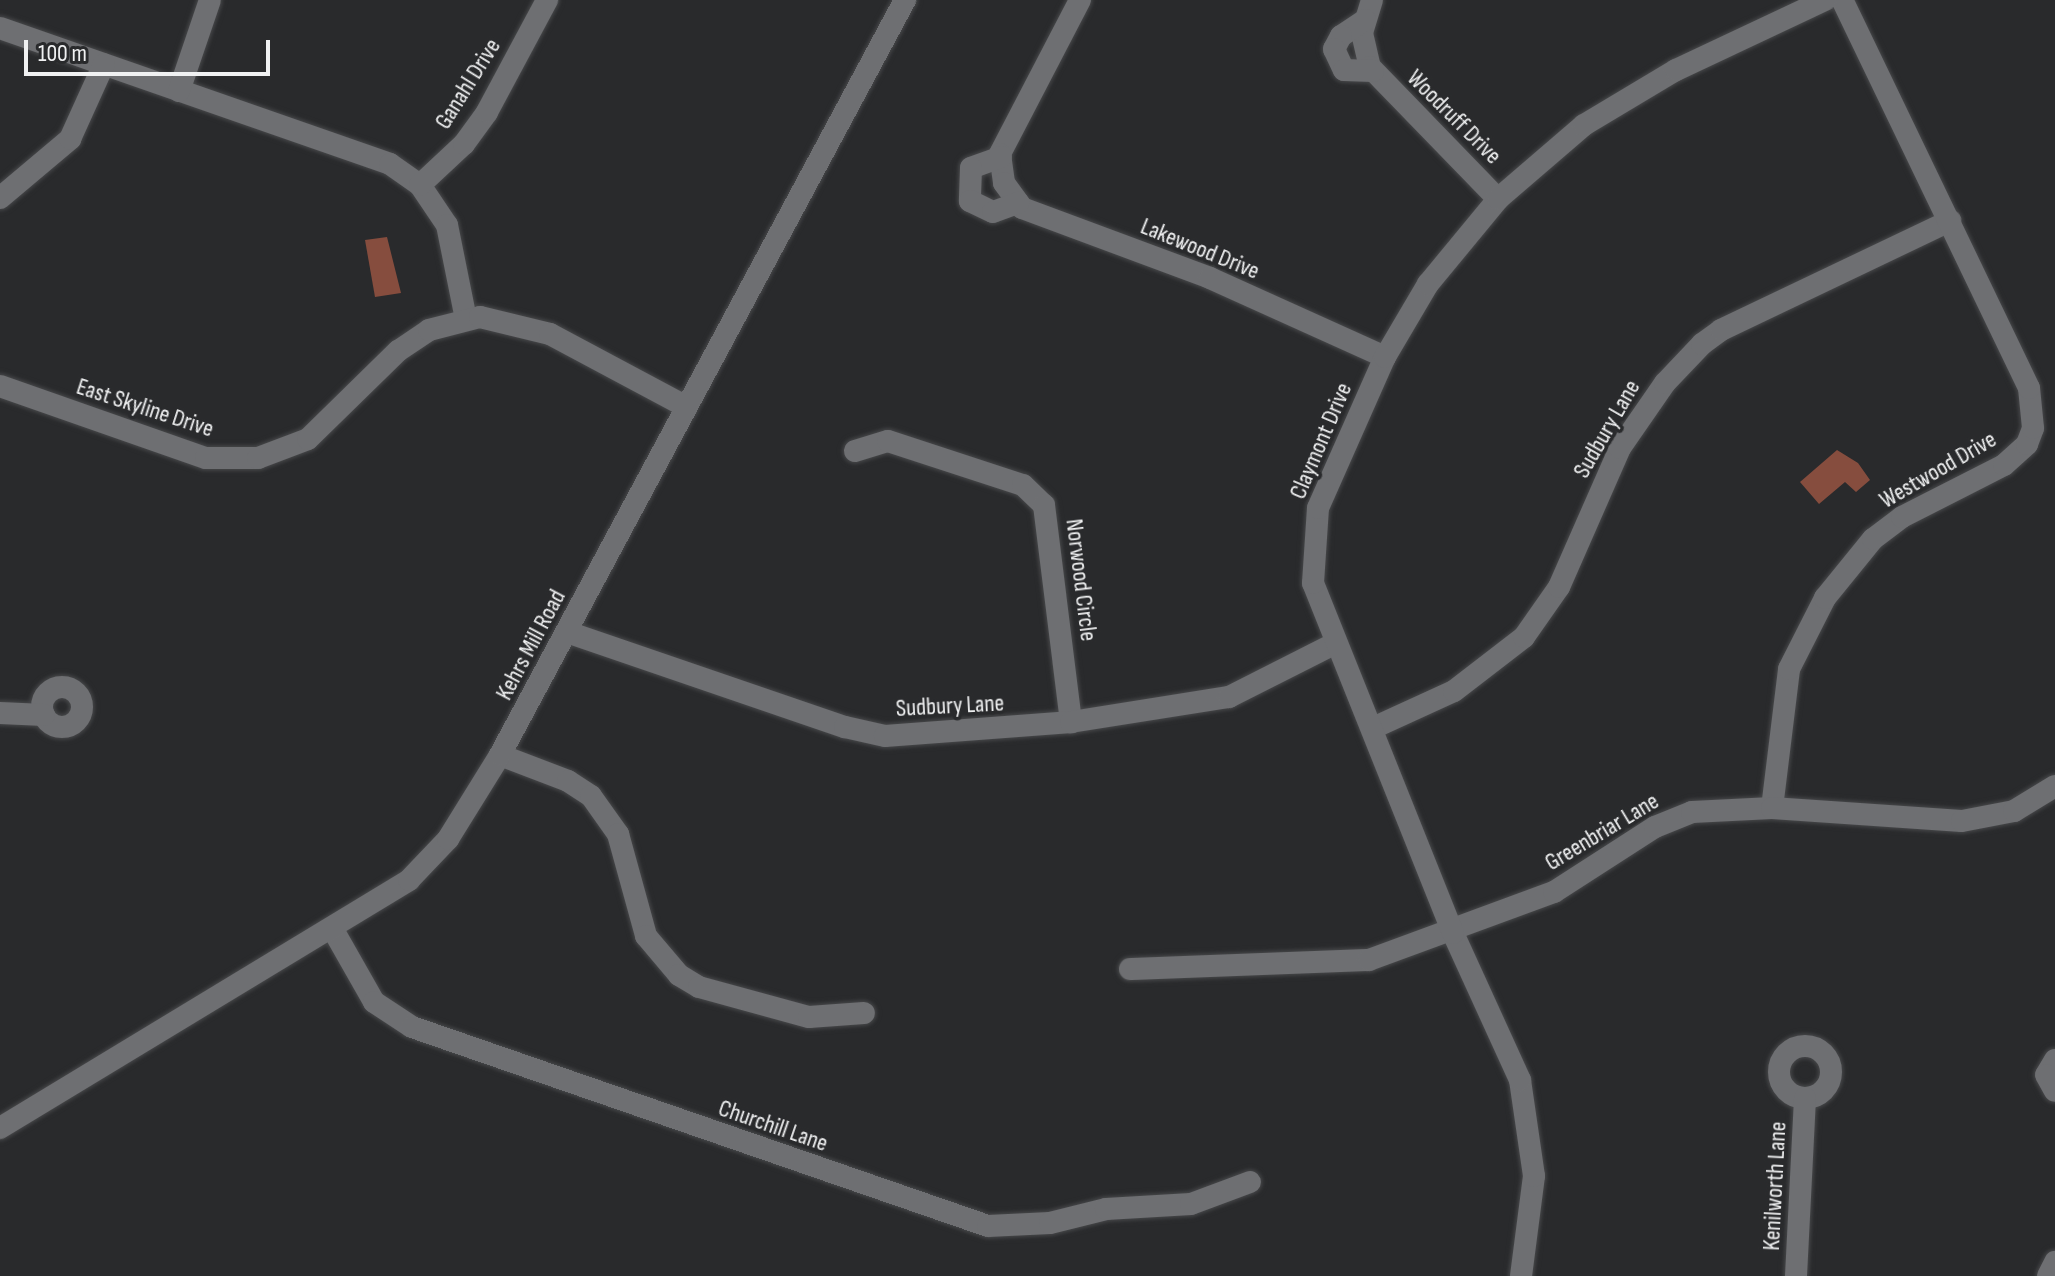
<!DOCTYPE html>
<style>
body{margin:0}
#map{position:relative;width:2055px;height:1276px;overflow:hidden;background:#292a2c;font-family:"Sofia Sans Condensed",sans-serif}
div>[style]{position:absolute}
.building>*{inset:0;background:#864d3e}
.roads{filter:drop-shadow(0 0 2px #47484a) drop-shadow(0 0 2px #47484a)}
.minor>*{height:22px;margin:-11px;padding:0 11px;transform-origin:11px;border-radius:11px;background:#6e6f72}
.minor>.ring{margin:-11px;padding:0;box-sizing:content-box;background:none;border:22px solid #6e6f72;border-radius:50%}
span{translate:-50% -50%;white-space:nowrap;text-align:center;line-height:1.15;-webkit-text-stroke:7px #292a2c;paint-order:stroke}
.street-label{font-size:24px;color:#f0f1f2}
.scale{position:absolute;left:24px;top:40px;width:246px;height:36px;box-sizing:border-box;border:4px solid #f0f1f2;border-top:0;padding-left:10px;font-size:24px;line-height:28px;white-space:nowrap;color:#f0f1f2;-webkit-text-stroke:6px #292a2c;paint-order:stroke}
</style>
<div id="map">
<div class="building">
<i style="clip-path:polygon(387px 237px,401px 293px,375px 297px,365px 240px)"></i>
<i style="clip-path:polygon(1837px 450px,1858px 463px,1870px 480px,1856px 492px,1845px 482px,1819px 504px,1800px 482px)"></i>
</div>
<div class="roads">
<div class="minor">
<i style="left:1080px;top:0;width:174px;rotate:117.5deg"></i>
<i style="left:1000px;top:154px;width:29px;rotate:82deg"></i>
<i style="left:1004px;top:183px;width:31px;rotate:54deg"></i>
<i style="left:1022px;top:208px;width:201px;rotate:20.4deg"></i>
<i style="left:1210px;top:278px;width:192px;rotate:24.3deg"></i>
<i style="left:1372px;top:0;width:34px;rotate:107deg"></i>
<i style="left:1362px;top:33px;width:35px;rotate:77deg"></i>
<i style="left:1370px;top:67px;width:184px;rotate:45.9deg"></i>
<i style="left:1365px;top:20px;width:29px;rotate:146deg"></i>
<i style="left:1341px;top:36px;width:15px;rotate:118deg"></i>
<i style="left:1334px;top:49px;width:23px;rotate:65deg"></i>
<i style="left:1344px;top:70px;width:29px;rotate:2deg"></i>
<i style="left:0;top:28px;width:413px;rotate:19.2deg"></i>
<i style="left:390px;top:164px;width:37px;rotate:35deg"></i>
<i style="left:420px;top:185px;width:48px;rotate:56deg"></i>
<i style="left:447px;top:225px;width:96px;rotate:78.6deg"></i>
<i style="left:179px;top:91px;width:96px;rotate:-71.2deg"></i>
<i style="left:1001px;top:157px;width:32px;rotate:160deg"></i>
<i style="left:971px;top:168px;width:33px;rotate:92deg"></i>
<i style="left:970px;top:201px;width:25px;rotate:26deg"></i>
<i style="left:993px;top:212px;width:27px;rotate:-20deg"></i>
<i style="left:420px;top:185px;width:60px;rotate:-43deg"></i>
<i style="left:464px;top:144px;width:39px;rotate:-54deg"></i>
<i style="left:487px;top:112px;width:127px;rotate:-61.8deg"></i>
<i style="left:0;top:198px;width:92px;rotate:-40.1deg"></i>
<i style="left:70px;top:139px;width:82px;rotate:-65.6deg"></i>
<i style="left:0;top:386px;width:218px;rotate:19.3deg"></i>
<i style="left:206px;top:458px;width:52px"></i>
<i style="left:258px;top:458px;width:53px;rotate:-20.8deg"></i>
<i style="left:308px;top:439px;width:126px;rotate:-44.4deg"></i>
<i style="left:398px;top:351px;width:37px;rotate:-34deg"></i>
<i style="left:429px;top:330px;width:53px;rotate:-14.3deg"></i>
<i style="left:480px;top:317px;width:72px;rotate:13.7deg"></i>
<i style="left:550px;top:334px;width:155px;rotate:28.1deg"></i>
<i style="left:855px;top:451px;width:34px;rotate:-17deg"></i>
<i style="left:888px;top:441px;width:142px;rotate:18.1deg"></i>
<i style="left:1023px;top:485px;width:29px;rotate:44deg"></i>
<i style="left:1044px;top:505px;width:219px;rotate:82.9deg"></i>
<i style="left:567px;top:632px;width:294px;rotate:18.9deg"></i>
<i style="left:845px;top:727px;width:41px;rotate:12.7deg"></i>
<i style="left:885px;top:736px;width:187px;rotate:-4.3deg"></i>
<i style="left:1071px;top:722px;width:160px;rotate:-9deg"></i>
<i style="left:1229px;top:697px;width:120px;rotate:-26.8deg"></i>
<i class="ring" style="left:42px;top:687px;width:18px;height:18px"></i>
<i style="left:0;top:713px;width:44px;rotate:2.6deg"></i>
<i style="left:1373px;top:728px;width:89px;rotate:-24.6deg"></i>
<i style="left:1454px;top:691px;width:88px;rotate:-37.6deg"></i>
<i style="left:1524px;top:637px;width:61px;rotate:-55deg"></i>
<i style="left:1559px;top:587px;width:152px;rotate:-66.3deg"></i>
<i style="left:1620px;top:448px;width:79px;rotate:-55.3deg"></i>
<i style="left:1665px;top:383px;width:54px;rotate:-46.5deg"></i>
<i style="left:1702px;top:344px;width:24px;rotate:-36deg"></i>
<i style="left:1721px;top:330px;width:254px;rotate:-25.5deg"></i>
<i style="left:500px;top:755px;width:73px;rotate:20.9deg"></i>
<i style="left:568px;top:781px;width:27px;rotate:33deg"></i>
<i style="left:591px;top:796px;width:47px;rotate:54.6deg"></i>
<i style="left:618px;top:834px;width:106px;rotate:74.6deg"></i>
<i style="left:646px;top:936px;width:51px;rotate:49.8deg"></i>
<i style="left:679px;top:975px;width:23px;rotate:31deg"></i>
<i style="left:699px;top:987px;width:114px;rotate:15.3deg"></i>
<i style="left:809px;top:1017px;width:55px;rotate:-4.2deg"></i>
<i style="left:1772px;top:808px;width:140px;rotate:-83deg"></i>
<i style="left:1789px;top:669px;width:80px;rotate:-63.1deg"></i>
<i style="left:1825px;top:598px;width:76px;rotate:-50.9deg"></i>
<i style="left:1873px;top:539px;width:36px;rotate:-37deg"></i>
<i style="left:1902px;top:517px;width:114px;rotate:-27deg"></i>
<i style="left:2004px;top:465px;width:31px;rotate:-42deg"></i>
<i style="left:2027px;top:444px;width:17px;rotate:-69deg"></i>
<i style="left:2033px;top:428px;width:40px;rotate:-95.7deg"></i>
<i style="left:2029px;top:388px;width:431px;rotate:-115.7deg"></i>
<i style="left:332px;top:928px;width:85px;rotate:60.4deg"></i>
<i style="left:374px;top:1002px;width:45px;rotate:33.3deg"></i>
<i style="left:412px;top:1027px;width:609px;rotate:19.06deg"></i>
<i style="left:988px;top:1226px;width:62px;rotate:-2.8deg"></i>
<i style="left:1050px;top:1223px;width:58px;rotate:-14deg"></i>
<i style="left:1106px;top:1209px;width:85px;rotate:-3.4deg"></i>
<i style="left:1191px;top:1204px;width:63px;rotate:-20.4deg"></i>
<i style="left:1130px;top:969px;width:239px;rotate:-2.2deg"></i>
<i style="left:1369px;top:960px;width:197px;rotate:-20.2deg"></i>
<i style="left:1554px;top:892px;width:120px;rotate:-32.8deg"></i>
<i style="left:1655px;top:827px;width:40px;rotate:-22deg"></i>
<i style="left:1692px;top:812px;width:80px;rotate:-2.9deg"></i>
<i style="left:1772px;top:808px;width:190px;rotate:3.9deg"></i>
<i style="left:1962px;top:821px;width:53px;rotate:-10.9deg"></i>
<i style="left:2014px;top:811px;width:48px;rotate:-31.4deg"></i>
<i class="ring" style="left:1779px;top:1046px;width:30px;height:30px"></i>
<i style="left:2055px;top:1060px;width:17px;rotate:121deg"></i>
<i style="left:2046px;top:1075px;width:18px;rotate:61deg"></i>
<i style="left:0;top:1128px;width:478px;rotate:-31.2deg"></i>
<i style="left:409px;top:880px;width:57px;rotate:-46.4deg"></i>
<i style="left:448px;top:839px;width:99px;rotate:-58.2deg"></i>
<i style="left:500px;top:755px;width:857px;rotate:-61.79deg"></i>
<i style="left:1521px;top:1276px;width:101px;rotate:-82.6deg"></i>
<i style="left:1534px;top:1176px;width:97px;rotate:-98.3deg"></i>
<i style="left:1520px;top:1080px;width:162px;rotate:-114.5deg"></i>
<i style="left:1453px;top:933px;width:377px;rotate:-111.8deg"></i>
<i style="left:1313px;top:583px;width:75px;rotate:-86.2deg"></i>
<i style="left:1318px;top:508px;width:165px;rotate:-66.1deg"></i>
<i style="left:1385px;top:357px;width:85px;rotate:-59.5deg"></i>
<i style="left:1428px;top:284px;width:110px;rotate:-50.5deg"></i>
<i style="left:1498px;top:199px;width:113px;rotate:-40.7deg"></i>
<i style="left:1584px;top:125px;width:107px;rotate:-30.9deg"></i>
<i style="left:1676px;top:70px;width:165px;rotate:-25.2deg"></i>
<i style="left:1796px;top:1276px;width:178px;rotate:-87.1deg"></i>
<i style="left:2048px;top:1276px;width:16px;rotate:-63deg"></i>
</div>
</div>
<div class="street-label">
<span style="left:468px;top:84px;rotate:-58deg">Ganahl Drive</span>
<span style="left:1454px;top:117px;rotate:45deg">Woodruff Drive</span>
<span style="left:1200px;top:249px;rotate:22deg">Lakewood Drive</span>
<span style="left:145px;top:408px;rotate:18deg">East Skyline Drive</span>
<span style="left:1607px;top:429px;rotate:-60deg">Sudbury Lane</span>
<span style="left:1321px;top:441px;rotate:-67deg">Claymont Drive</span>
<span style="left:1938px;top:470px;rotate:-30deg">Westwood Drive</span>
<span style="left:1081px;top:580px;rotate:83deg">Norwood Circle</span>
<span style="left:531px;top:645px;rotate:-62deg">Kehrs Mill Road</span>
<span style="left:950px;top:706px;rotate:-3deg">Sudbury Lane</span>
<span style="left:1602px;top:832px;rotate:-31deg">Greenbriar Lane</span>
<span style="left:773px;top:1126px;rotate:19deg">Churchill Lane</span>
<span style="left:1775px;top:1186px;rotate:-87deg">Kenilworth Lane</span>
</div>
<div class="scale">100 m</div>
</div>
